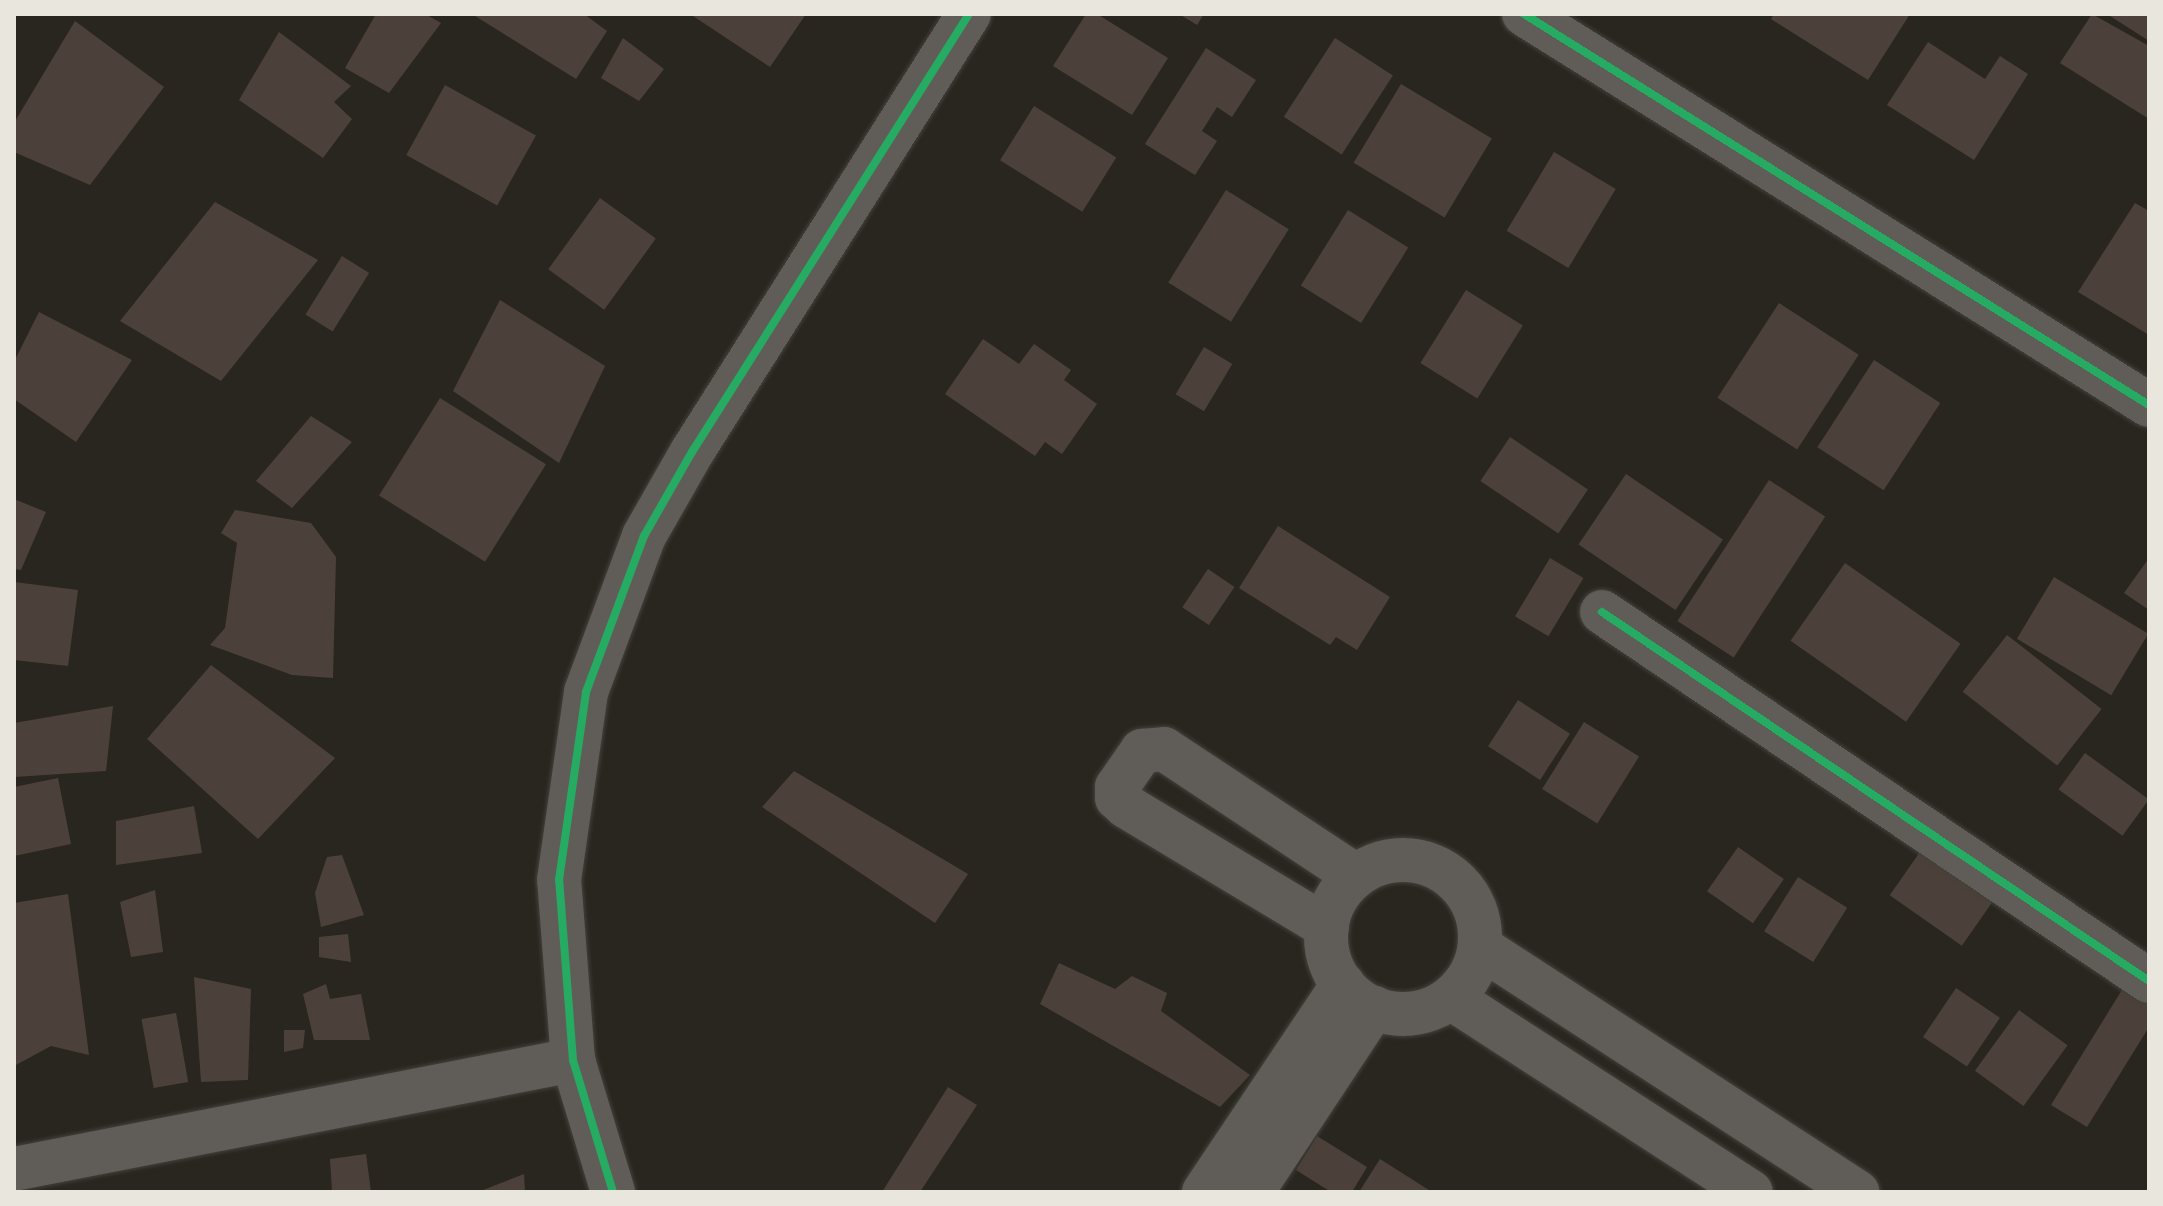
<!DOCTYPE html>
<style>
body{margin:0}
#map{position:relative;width:2163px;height:1206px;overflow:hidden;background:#28261f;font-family:Overpass,sans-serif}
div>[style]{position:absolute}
.building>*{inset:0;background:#4c413a;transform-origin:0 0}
.roads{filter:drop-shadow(0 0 2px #43413c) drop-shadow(0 0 2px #43413c)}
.minor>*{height:44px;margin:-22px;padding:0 22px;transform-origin:22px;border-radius:22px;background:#605d58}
.minor>.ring{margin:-22px;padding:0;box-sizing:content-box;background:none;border:44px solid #605d58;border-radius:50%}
.cycleway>*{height:8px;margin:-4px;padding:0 4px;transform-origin:4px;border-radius:4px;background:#26ab63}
span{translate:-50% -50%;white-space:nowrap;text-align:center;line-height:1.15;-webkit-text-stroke:7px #2c271b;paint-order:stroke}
.frame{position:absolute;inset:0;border:16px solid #e9e6de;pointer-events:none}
</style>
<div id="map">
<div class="building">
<i style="clip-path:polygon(376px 14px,425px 14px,441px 23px,389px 93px,345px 68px)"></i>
<i style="clip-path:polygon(472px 14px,584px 14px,607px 31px,576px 79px)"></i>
<i style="clip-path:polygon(690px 14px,806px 14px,770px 67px)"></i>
<i style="clip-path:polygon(1086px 14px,1097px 14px,1168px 58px,1132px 115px,1053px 66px)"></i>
<i style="clip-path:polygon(1179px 14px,1204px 14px,1197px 25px)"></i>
<i style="clip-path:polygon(1774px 14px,1910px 14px,1868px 80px,1771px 19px)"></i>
<i style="clip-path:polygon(2092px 14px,2149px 46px,2149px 119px,2060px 63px)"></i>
<i style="clip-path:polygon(2107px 14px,2149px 14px,2149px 41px)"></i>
<i style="clip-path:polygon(75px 21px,164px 87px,90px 185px,14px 152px,14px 123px)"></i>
<i style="clip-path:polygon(279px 32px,351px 86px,334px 102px,352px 119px,323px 158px,239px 100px)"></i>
<i style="clip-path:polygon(623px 38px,664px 69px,639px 101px,601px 78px)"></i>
<i style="left:1335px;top:38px;width:69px;height:94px;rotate:33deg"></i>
<i style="clip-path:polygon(1928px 42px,1985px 79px,2000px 56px,2028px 74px,1974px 160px,1887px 105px)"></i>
<i style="clip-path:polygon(1206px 48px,1256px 80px,1232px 117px,1217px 107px,1202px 131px,1217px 141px,1195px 175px,1145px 144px)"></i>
<i style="left:1401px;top:84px;width:106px;height:92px;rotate:31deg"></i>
<i style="left:445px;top:85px;width:104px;height:80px;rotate:29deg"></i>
<i style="left:1034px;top:106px;width:97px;height:64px;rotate:32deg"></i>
<i style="left:1554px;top:152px;width:72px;height:92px;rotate:31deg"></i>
<i style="left:1226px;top:190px;width:74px;height:109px;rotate:32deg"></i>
<i style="left:600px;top:198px;width:69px;height:88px;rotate:36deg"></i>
<i style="clip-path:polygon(215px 202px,318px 260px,221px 381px,120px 321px)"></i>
<i style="clip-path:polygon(2135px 203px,2149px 211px,2149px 335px,2078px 292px)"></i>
<i style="left:1348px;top:210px;width:71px;height:89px;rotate:32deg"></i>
<i style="left:342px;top:256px;width:32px;height:69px;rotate:32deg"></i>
<i style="left:1466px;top:290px;width:67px;height:86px;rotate:32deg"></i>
<i style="clip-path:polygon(500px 300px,605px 366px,559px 463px,453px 391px)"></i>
<i style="left:1779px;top:303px;width:95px;height:113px;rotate:33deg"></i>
<i style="clip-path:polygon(39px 312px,132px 360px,76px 442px,14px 399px,14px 362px)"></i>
<i style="clip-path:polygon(983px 339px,1019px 364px,1034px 344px,1071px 370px,1064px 380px,1097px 404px,1062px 454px,1045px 442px,1035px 456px,945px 394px)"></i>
<i style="left:1204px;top:347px;width:33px;height:55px;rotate:31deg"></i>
<i style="left:1874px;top:360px;width:79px;height:104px;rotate:33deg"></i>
<i style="left:440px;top:398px;width:125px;height:115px;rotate:32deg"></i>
<i style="clip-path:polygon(311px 416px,352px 442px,292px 508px,256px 481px)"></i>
<i style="left:1510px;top:437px;width:94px;height:53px;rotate:34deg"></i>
<i style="left:1626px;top:474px;width:117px;height:85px;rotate:34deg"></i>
<i style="left:1769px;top:480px;width:67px;height:168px;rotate:33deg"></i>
<i style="clip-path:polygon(14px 499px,46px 512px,21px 570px,14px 569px)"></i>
<i style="clip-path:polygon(235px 510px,311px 523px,336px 557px,333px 678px,292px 675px,210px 645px,225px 628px,237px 543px,221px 533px)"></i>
<i style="clip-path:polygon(1278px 526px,1390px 597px,1357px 650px,1336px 637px,1330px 645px,1239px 588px)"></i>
<i style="left:1550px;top:558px;width:39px;height:68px;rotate:31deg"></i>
<i style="clip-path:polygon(2149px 558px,2149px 610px,2124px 593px)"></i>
<i style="left:1845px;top:563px;width:141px;height:95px;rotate:35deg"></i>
<i style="left:1208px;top:569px;width:32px;height:46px;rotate:34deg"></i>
<i style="left:2054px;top:577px;width:110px;height:72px;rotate:31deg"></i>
<i style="clip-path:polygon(14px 582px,78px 590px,68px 666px,14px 660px)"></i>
<i style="left:2007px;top:635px;width:120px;height:72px;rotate:38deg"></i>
<i style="clip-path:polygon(211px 665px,335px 758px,258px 839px,147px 739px)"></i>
<i style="left:1518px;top:700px;width:62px;height:55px;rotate:33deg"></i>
<i style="clip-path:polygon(113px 706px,106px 771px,14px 777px,14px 723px)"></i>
<i style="left:1584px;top:722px;width:65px;height:79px;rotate:32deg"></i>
<i style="left:2085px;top:753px;width:79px;height:45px;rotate:36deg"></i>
<i style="clip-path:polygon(794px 771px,968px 874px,935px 923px,762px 807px)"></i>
<i style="clip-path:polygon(58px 778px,71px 844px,14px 856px,14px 787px)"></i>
<i style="clip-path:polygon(194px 806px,202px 853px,116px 865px,116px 821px)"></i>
<i style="left:1927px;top:842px;width:88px;height:65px;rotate:35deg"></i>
<i style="left:1738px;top:847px;width:56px;height:54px;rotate:35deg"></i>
<i style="clip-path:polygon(342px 855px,364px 915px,321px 927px,315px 893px,327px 857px)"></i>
<i style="left:1798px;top:877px;width:58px;height:64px;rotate:32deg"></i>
<i style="clip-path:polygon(155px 890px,163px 952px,131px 957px,120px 902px)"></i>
<i style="clip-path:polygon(68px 894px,89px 1055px,51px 1046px,14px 1066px,14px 903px)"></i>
<i style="clip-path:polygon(348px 934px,351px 962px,319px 957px,319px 937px)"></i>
<i style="clip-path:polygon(1059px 963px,1115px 989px,1132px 976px,1167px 993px,1161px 1011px,1250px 1075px,1220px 1107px,1040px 1004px)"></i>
<i style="clip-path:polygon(194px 977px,251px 989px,248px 1080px,201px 1082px)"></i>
<i style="clip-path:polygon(326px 984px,330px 999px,361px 994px,370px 1040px,314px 1040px,303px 994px)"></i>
<i style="clip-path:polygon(2125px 985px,2149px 1000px,2149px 1027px,2087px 1127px,2051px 1105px)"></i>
<i style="left:1956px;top:988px;width:53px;height:59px;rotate:34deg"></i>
<i style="left:2019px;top:1010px;width:60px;height:75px;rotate:36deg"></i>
<i style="left:176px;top:1013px;width:70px;height:35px;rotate:80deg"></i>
<i style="clip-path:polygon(284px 1030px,305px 1030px,303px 1048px,284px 1052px)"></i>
<i style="clip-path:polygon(948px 1087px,977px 1105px,920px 1192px,882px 1192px)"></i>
<i style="clip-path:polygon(1317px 1136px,1367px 1167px,1352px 1192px,1331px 1192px,1296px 1170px)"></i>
<i style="clip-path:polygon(366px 1154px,371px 1192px,332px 1191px,330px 1159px)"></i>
<i style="clip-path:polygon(1380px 1159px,1432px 1192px,1359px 1192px)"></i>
<i style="clip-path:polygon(524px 1174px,525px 1192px,478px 1192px)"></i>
</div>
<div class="roads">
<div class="minor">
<i style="left:1524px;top:14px;width:737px;rotate:32.03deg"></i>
<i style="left:1602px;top:612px;width:660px;rotate:34deg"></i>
<i class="ring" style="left:1326px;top:860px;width:110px;height:110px"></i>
<i style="left:1327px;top:927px;width:235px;rotate:-149deg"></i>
<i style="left:1126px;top:806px;width:12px;rotate:-138deg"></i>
<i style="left:1117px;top:798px;width:11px;rotate:-90deg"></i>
<i style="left:1117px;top:787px;width:44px;rotate:-55.2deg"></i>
<i style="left:1142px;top:751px;width:22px;rotate:-5deg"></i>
<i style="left:1164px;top:749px;width:230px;rotate:33.5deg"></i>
<i style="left:1480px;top:947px;width:450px;rotate:33deg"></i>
<i style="left:1451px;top:998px;width:357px;rotate:32.9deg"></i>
<i style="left:14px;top:1169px;width:570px;rotate:-11.03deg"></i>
<i style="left:613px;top:1192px;width:138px;rotate:-106.9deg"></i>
<i style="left:573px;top:1060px;width:181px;rotate:-94.4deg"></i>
<i style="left:559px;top:880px;width:190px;rotate:-81.8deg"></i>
<i style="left:586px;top:692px;width:166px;rotate:-69.6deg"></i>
<i style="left:644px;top:536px;width:97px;rotate:-60.3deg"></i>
<i style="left:692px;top:452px;width:518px;rotate:-57.69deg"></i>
<i style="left:1204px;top:1192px;width:250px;rotate:-56.2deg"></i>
<i style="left:1252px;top:1192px;width:221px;rotate:-56.5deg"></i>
</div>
</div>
<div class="cycleway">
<i style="left:1524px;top:14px;width:737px;rotate:32.03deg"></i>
<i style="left:1602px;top:612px;width:660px;rotate:34deg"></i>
<i style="left:613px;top:1192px;width:138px;rotate:-106.9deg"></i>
<i style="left:573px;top:1060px;width:181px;rotate:-94.4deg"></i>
<i style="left:559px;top:880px;width:190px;rotate:-81.8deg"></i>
<i style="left:586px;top:692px;width:166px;rotate:-69.6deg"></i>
<i style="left:644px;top:536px;width:97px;rotate:-60.3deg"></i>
<i style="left:692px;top:452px;width:518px;rotate:-57.69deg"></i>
</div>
<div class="frame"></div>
</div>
